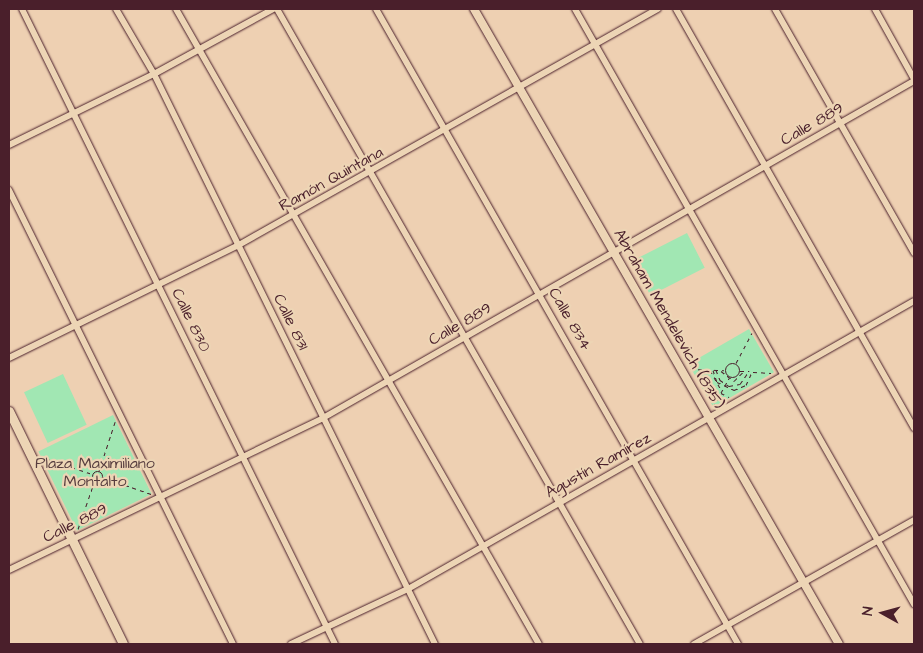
<!DOCTYPE html>
<meta charset="utf-8">
<style>
body{margin:0}
#map{position:relative;width:923px;height:653px;overflow:hidden;background:#eed0b2;font-family:"Architects Daughter",sans-serif}
div>[style]{position:absolute}
.green>*{inset:0;background:#a1e7b3;transform-origin:0 0}
.path>*{height:1px;margin-top:-0.5px;transform-origin:0;background:repeating-linear-gradient(90deg,#4a1f2b 0 4px,transparent 0 8px)}
.path>.ring{margin:-0.5px;padding:0;box-sizing:content-box;background:none;border:1px solid #4a1f2b;border-radius:50%}
.roads{filter:drop-shadow(0 0 1px #4a1f2b) drop-shadow(0 0 1px #4a1f2b)}
.minor>*{height:6px;margin:-3px;padding:0 3px;transform-origin:3px;border-radius:3px;background:#edd5b5}
.tertiary>*{height:8px;margin:-4px;padding:0 4px;transform-origin:4px;border-radius:4px;background:#edd5b5}
.secondary>*{height:9px;margin:-4.5px;padding:0 4.5px;transform-origin:4.5px;border-radius:4.5px;background:#edd5b5}
span{translate:-50% -50%;white-space:nowrap;text-align:center;line-height:1.15;-webkit-text-stroke:4.5px #edd5b5;paint-order:stroke}
.street-label{font-size:16px;color:#4a1f2b}
.park-label{font-size:16px;color:#573d3f}
.frame{position:absolute;inset:0;border:10px solid #4a1f2b;pointer-events:none}
.north{position:absolute;left:858px;top:588px;width:50px;height:50px;-webkit-text-stroke:4px #edd5b5;paint-order:stroke;rotate:277deg;font-size:14px;font-weight:700;line-height:20px;text-align:center;color:#4a1f2b}
.north::after{content:'';display:block;margin:auto;width:18px;height:22px;background:#4a1f2b;clip-path:polygon(50% 0,100% 100%,50% 72%,0 100%)}
</style>
<div id="map">
<div class="green">
<i style="left:687px;top:233px;width:39px;height:61px;rotate:63deg"></i>
<i style="left:749px;top:329px;width:50px;height:70px;rotate:60deg"></i>
<i style="left:63px;top:374px;width:56px;height:43px;rotate:65deg"></i>
<i style="left:113px;top:415px;width:88px;height:83px;rotate:64deg"></i>
</div>
<div class="path">
<i class="ring" style="left:725px;top:363px;width:13px;height:13px"></i>
<i style="left:736px;top:363px;width:34px;rotate:-62deg"></i>
<i style="left:690px;top:369px;width:34px;rotate:2deg"></i>
<i style="left:710px;top:370px;width:23px;rotate:61deg"></i>
<i style="left:713px;top:370px;width:13px;rotate:72deg"></i>
<i style="left:717px;top:382px;width:19px;rotate:25deg"></i>
<i style="left:734px;top:390px;width:13px;rotate:-23deg"></i>
<i style="left:746px;top:385px;width:14px;rotate:-65deg"></i>
<i style="left:716px;top:370px;width:11px;rotate:68deg"></i>
<i style="left:720px;top:380px;width:11px;rotate:34deg"></i>
<i style="left:729px;top:386px;width:11px;rotate:-10deg"></i>
<i style="left:740px;top:384px;width:16px;rotate:-55deg"></i>
<i style="left:721px;top:371px;width:16px;rotate:38deg"></i>
<i style="left:734px;top:381px;width:14px;rotate:-45deg"></i>
<i style="left:740px;top:371px;width:9px"></i>
<i style="left:753px;top:372px;width:18px;rotate:3deg"></i>
<i style="left:721px;top:393px;width:9px;rotate:27deg"></i>
<i style="left:713px;top:407px;width:33px;rotate:-61deg"></i>
<i style="left:41px;top:457px;width:54px;rotate:18.4deg"></i>
<i style="left:99px;top:471px;width:52px;rotate:-71.9deg"></i>
<i class="ring" style="left:92px;top:471px;width:9px;height:9px"></i>
<i style="left:102px;top:477px;width:52px;rotate:19.1deg"></i>
<i style="left:78px;top:529px;width:52px;rotate:-70.9deg"></i>
</div>
<div class="roads">
<div class="minor">
<i style="left:22px;top:9px;width:708px;rotate:63.76deg"></i>
<i style="left:116px;top:9px;width:75px;rotate:59.7deg"></i>
<i style="left:154px;top:74px;width:636px;rotate:63.76deg"></i>
<i style="left:176px;top:9px;width:731px;rotate:60.25deg"></i>
<i style="left:277px;top:9px;width:731px;rotate:60.25deg"></i>
<i style="left:376px;top:9px;width:731px;rotate:60.31deg"></i>
<i style="left:575px;top:9px;width:685px;rotate:60.33deg"></i>
<i style="left:676px;top:9px;width:482px;rotate:60.4deg"></i>
<i style="left:775px;top:9px;width:281px;rotate:60.3deg"></i>
<i style="left:875px;top:9px;width:80px;rotate:60.9deg"></i>
<i style="left:9px;top:145px;width:161px;rotate:-26.1deg"></i>
<i style="left:154px;top:74px;width:136px;rotate:-28.6deg"></i>
<i style="left:9px;top:190px;width:506px;rotate:63.74deg"></i>
<i style="left:9px;top:358px;width:254px;rotate:-26.2deg"></i>
<i style="left:237px;top:246px;width:483px;rotate:-29.4deg"></i>
<i style="left:9px;top:570px;width:349px;rotate:-25.8deg"></i>
<i style="left:323px;top:418px;width:680px;rotate:-29.69deg"></i>
<i style="left:291px;top:644px;width:129px;rotate:-25.2deg"></i>
<i style="left:408px;top:589px;width:582px;rotate:-29.65deg"></i>
<i style="left:694px;top:644px;width:253px;rotate:-29.4deg"></i>
</div>
<div class="tertiary">
<i style="left:474px;top:9px;width:732px;rotate:60.11deg"></i>
</div>
<div class="secondary">
<i style="left:9px;top:411px;width:259px;rotate:63.9deg"></i>
</div>
</div>
<div class="street-label">
<span style="left:812px;top:124px;rotate:-30deg">Calle 889</span>
<span style="left:331px;top:179px;rotate:-29deg">Ramón Quintana</span>
<span style="left:570px;top:319px;rotate:60deg">Calle 834</span>
<span style="left:669px;top:319px;rotate:60deg">Abraham Mendelevich (835)</span>
<span style="left:191px;top:320px;rotate:64deg">Calle 830</span>
<span style="left:291px;top:322px;rotate:64deg">Calle 831</span>
<span style="left:460px;top:324px;rotate:-30deg">Calle 889</span>
<span style="left:598px;top:465px;rotate:-29deg">Agustín Ramírez</span>
<span style="left:75px;top:523px;rotate:-26deg">Calle 889</span>
</div>
<div class="park-label">
<span style="left:95px;top:472px">Plaza Maximiliano<br>Montalto</span>
</div>
<div class="frame"></div>
<div class="north">N</div>
</div>
